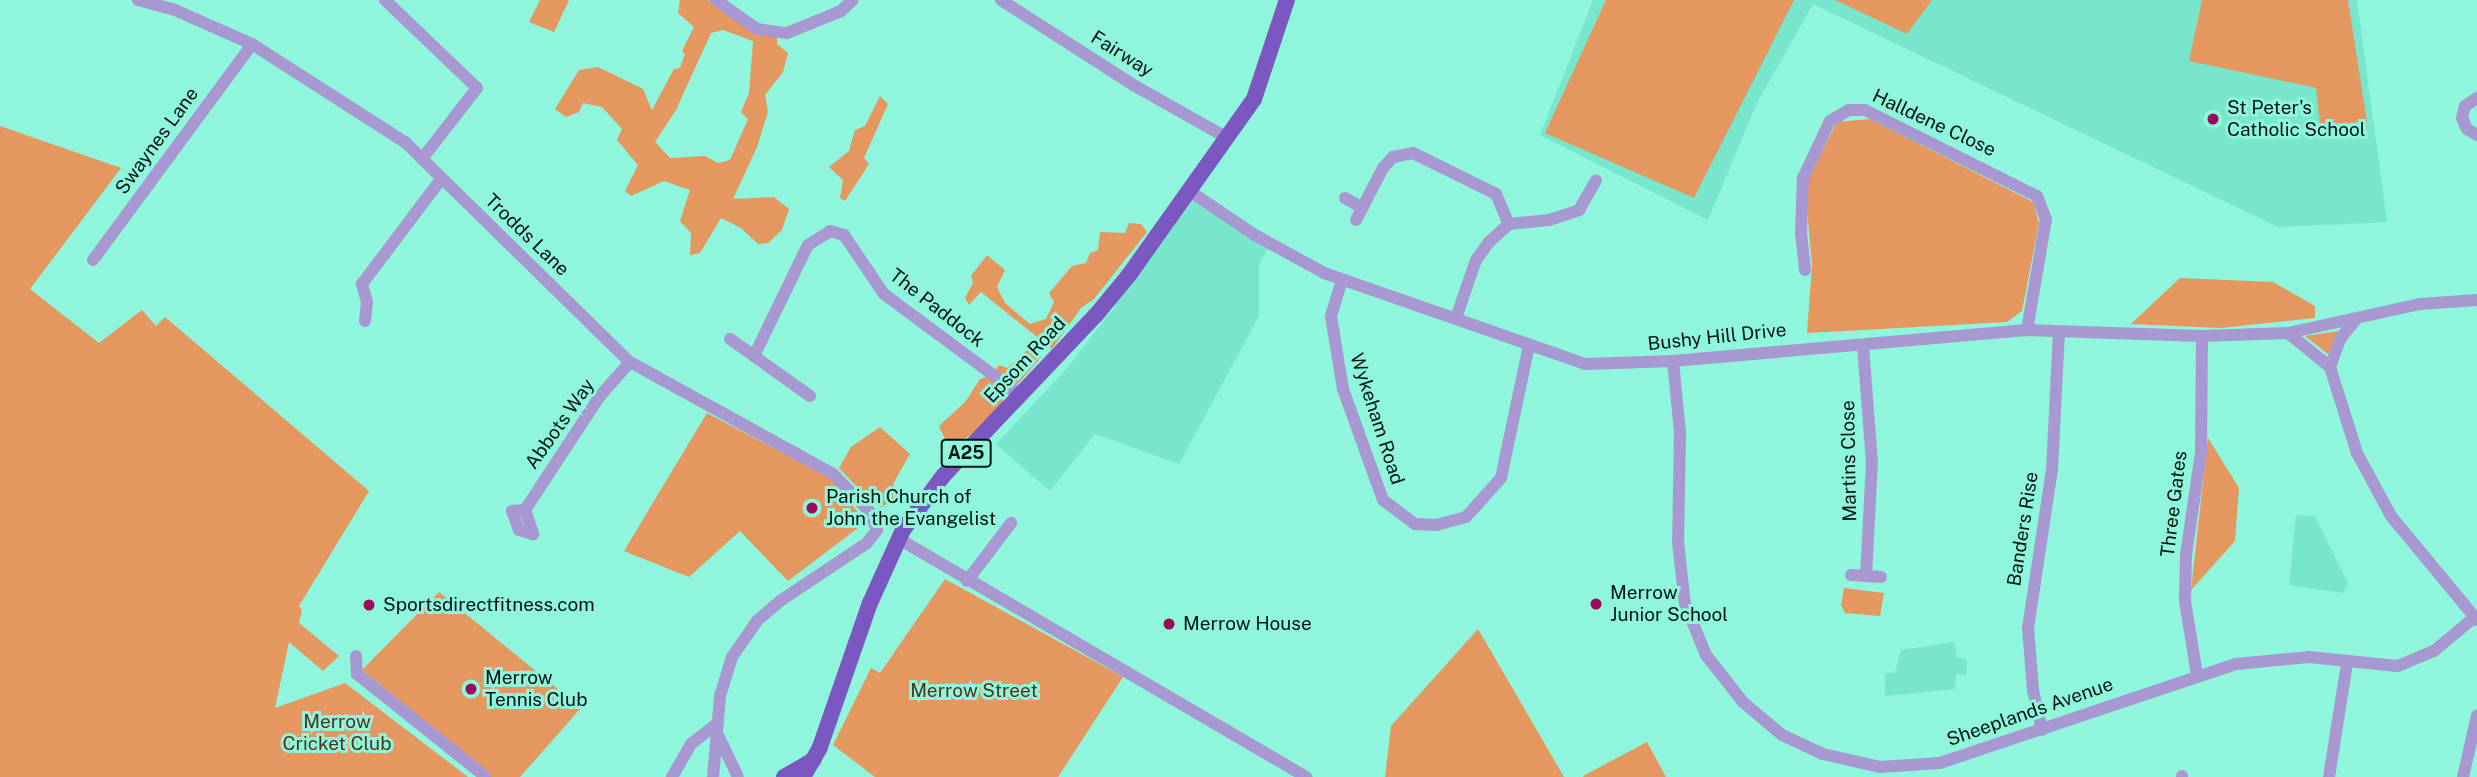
<!DOCTYPE html>
<style>
body{margin:0}
#map{position:relative;width:2477px;height:777px;overflow:hidden;background:#8ff5dc;font-family:"Public Sans",sans-serif}
div>[style]{position:absolute}
.built>*{inset:0;background:#78e6cc}
.green>*{inset:0;background:#e4975f}
.minor>*{height:12px;margin:-6px;padding:0 6px;transform-origin:6px;border-radius:6px;background:#a798d1}
.major>*{height:16px;margin:-8px;padding:0 8px;transform-origin:8px;border-radius:8px;background:#7b58c1}
.dots>*{width:19px;height:19px;translate:-50% -50%;box-sizing:border-box;border:4px solid #8ff5dc;border-radius:50%}
span{translate:-50% -50%;white-space:nowrap;text-align:center;line-height:1.15;-webkit-text-stroke:6px #8ff5dc;paint-order:stroke}
.shield-label span{padding:2px 5px;background:#8ff5dc;border:2px solid;border-radius:5px;-webkit-text-stroke-width:0}
.shield-label{font-size:18px;color:#011510;font-weight:700}
.street-label{font-size:19px;color:#011510}
.poi-label{font-size:19px;color:#011510}
.left{translate:0 -50%;text-align:left}
.park-label{font-size:19px;color:#543218}
</style>
<div id="map">
<div class="built">
<i style="clip-path:polygon(1593px 0,2357px 0,2387px 222px,2278px 227px,1813px 4px,1757px 103px,1708px 220px,1540px 135px)"></i>
<i style="clip-path:polygon(1188px 190px,1270px 244px,1259px 265px,1259px 316px,1179px 464px,1095px 434px,1050px 491px,996px 444px,1067px 368px,1116px 305px,1096px 315px)"></i>
<i style="clip-path:polygon(2296px 515px,2315px 516px,2348px 583px,2343px 593px,2289px 585px)"></i>
<i style="clip-path:polygon(1955px 642px,1957px 658px,1967px 659px,1966px 675px,1956px 674px,1955px 689px,1885px 696px,1885px 673px,1895px 673px,1901px 650px)"></i>
</div>
<div class="green">
<i style="clip-path:polygon(540px 0,569px 0,554px 32px,529px 22px)"></i>
<i style="clip-path:polygon(evenodd,680px 0,708px 0,728px 15px,777px 37px,777px 44px,788px 53px,783px 72px,765px 95px,768px 112px,757px 147px,733px 199px,774px 197px,789px 209px,782px 230px,768px 243px,758px 244px,741px 228px,721px 218px,700px 253px,690px 255px,691px 233px,680px 221px,690px 190px,664px 181px,631px 196px,625px 191px,638px 165px,617px 140px,622px 129px,602px 107px,583px 103px,579px 112px,566px 117px,555px 109px,579px 70px,598px 67px,643px 89px,652px 110px,674px 69px,680px 68px,685px 54px,682px 51px,694px 27px,678px 13px,680px 0,723px 30px,753px 41px,749px 93px,741px 112px,748px 119px,730px 160px,718px 163px,705px 156px,670px 158px,655px 142px,676px 110px,711px 33px,723px 30px)"></i>
<i style="clip-path:polygon(1606px 0,1794px 0,1694px 198px,1545px 133px)"></i>
<i style="clip-path:polygon(1835px 0,1932px 0,1907px 34px)"></i>
<i style="clip-path:polygon(2202px 0,2348px 0,2367px 122px,2320px 124px,2316px 88px,2189px 61px)"></i>
<i style="clip-path:polygon(880px 96px,888px 104px,864px 158px,869px 164px,845px 201px,840px 198px,843px 180px,829px 167px,849px 151px,855px 130px,865px 126px)"></i>
<i style="clip-path:polygon(1870px 119px,2033px 202px,2039px 223px,2022px 311px,2007px 322px,1807px 333px,1812px 265px,1805px 186px,1837px 122px)"></i>
<i style="clip-path:polygon(0 126px,121px 168px,30px 289px,99px 343px,142px 310px,156px 326px,165px 317px,369px 491px,299px 606px,302px 610px,299px 623px,339px 656px,323px 671px,289px 642px,275px 708px,345px 683px,468px 777px,0 777px)"></i>
<i style="clip-path:polygon(1129px 223px,1141px 224px,1147px 232px,1094px 299px,1081px 308px,1052px 349px,981px 292px,969px 305px,965px 298px,973px 283px,971px 276px,987px 255px,1005px 270px,997px 287px,1005px 303px,1030px 324px,1046px 319px,1054px 302px,1049px 293px,1072px 266px,1086px 263px,1090px 253px,1098px 250px,1100px 232px,1125px 233px)"></i>
<i style="clip-path:polygon(2180px 278px,2273px 282px,2315px 306px,2315px 318px,2221px 328px,2131px 324px)"></i>
<i style="clip-path:polygon(2339px 331px,2328px 354px,2305px 336px)"></i>
<i style="clip-path:polygon(1033px 345px,1042px 356px,978px 430px,958px 443px,945px 439px,939px 426px,966px 401px,980px 379px,992px 375px,999px 365px,1007px 368px)"></i>
<i style="clip-path:polygon(707px 413px,830px 478px,866px 522px,788px 581px,740px 531px,689px 577px,624px 551px)"></i>
<i style="clip-path:polygon(880px 427px,910px 454px,893px 484px,901px 497px,881px 507px,870px 501px,839px 468px,851px 447px)"></i>
<i style="clip-path:polygon(2208px 438px,2239px 488px,2235px 541px,2191px 590px)"></i>
<i style="clip-path:polygon(945px 579px,1123px 677px,1058px 777px,875px 777px,833px 745px,871px 668px,880px 673px)"></i>
<i style="clip-path:polygon(1844px 588px,1884px 593px,1880px 616px,1845px 613px,1841px 605px)"></i>
<i style="clip-path:polygon(439px 592px,581px 708px,520px 777px,492px 777px,362px 670px)"></i>
<i style="clip-path:polygon(1478px 629px,1564px 777px,1385px 777px,1391px 726px)"></i>
<i style="clip-path:polygon(1647px 742px,1666px 777px,1584px 777px,1583px 776px)"></i>
</div>
<div class="minor">
<i style="left:138px;top:0;width:38px;rotate:15deg"></i>
<i style="left:175px;top:10px;width:84px;rotate:23.8deg"></i>
<i style="left:252px;top:44px;width:183px;rotate:32.7deg"></i>
<i style="left:406px;top:143px;width:313px;rotate:44.4deg"></i>
<i style="left:630px;top:362px;width:232px;rotate:28.9deg"></i>
<i style="left:833px;top:474px;width:53px;rotate:45.8deg"></i>
<i style="left:870px;top:512px;width:19px;rotate:69deg"></i>
<i style="left:877px;top:530px;width:16px;rotate:128deg"></i>
<i style="left:867px;top:543px;width:105px;rotate:146.3deg"></i>
<i style="left:780px;top:601px;width:30px;rotate:139deg"></i>
<i style="left:757px;top:621px;width:44px;rotate:124.8deg"></i>
<i style="left:732px;top:657px;width:41px;rotate:107.1deg"></i>
<i style="left:720px;top:696px;width:81px;rotate:94.9deg"></i>
<i style="left:385px;top:0;width:127px;rotate:43.7deg"></i>
<i style="left:477px;top:88px;width:90px;rotate:127.8deg"></i>
<i style="left:716px;top:0;width:50px;rotate:35.3deg"></i>
<i style="left:757px;top:29px;width:30px;rotate:8deg"></i>
<i style="left:787px;top:33px;width:58px;rotate:-22.2deg"></i>
<i style="left:841px;top:11px;width:16px;rotate:-43deg"></i>
<i style="left:1001px;top:0;width:159px;rotate:32.7deg"></i>
<i style="left:1135px;top:86px;width:104px;rotate:29.3deg"></i>
<i style="left:2477px;top:98px;width:14px;rotate:146deg"></i>
<i style="left:2465px;top:106px;width:12px;rotate:104deg"></i>
<i style="left:2462px;top:118px;width:12px;rotate:66deg"></i>
<i style="left:2467px;top:129px;width:12px;rotate:31deg"></i>
<i style="left:1188px;top:190px;width:81px;rotate:33.9deg"></i>
<i style="left:1255px;top:235px;width:79px;rotate:28.8deg"></i>
<i style="left:1324px;top:273px;width:277px;rotate:19.2deg"></i>
<i style="left:1586px;top:364px;width:87px;rotate:-2deg"></i>
<i style="left:1673px;top:361px;width:355px;rotate:-5deg"></i>
<i style="left:2027px;top:330px;width:175px;rotate:2deg"></i>
<i style="left:2202px;top:336px;width:86px;rotate:-2deg"></i>
<i style="left:2288px;top:333px;width:135px;rotate:-12.4deg"></i>
<i style="left:2420px;top:304px;width:57px;rotate:-4deg"></i>
<i style="left:1345px;top:198px;width:20px;rotate:30deg"></i>
<i style="left:1356px;top:220px;width:59px;rotate:-62.6deg"></i>
<i style="left:1383px;top:168px;width:15px;rotate:-48deg"></i>
<i style="left:1393px;top:157px;width:20px;rotate:-11deg"></i>
<i style="left:1413px;top:153px;width:93px;rotate:26.3deg"></i>
<i style="left:1496px;top:194px;width:33px;rotate:67deg"></i>
<i style="left:93px;top:260px;width:268px;rotate:-53.6deg"></i>
<i style="left:1805px;top:270px;width:36px;rotate:-96deg"></i>
<i style="left:1801px;top:234px;width:56px;rotate:-88deg"></i>
<i style="left:1803px;top:178px;width:63px;rotate:-64.7deg"></i>
<i style="left:1830px;top:121px;width:22px;rotate:-30deg"></i>
<i style="left:1849px;top:110px;width:16px"></i>
<i style="left:1865px;top:110px;width:192px;rotate:26.6deg"></i>
<i style="left:2037px;top:196px;width:25px;rotate:69deg"></i>
<i style="left:2046px;top:219px;width:113px;rotate:99.7deg"></i>
<i style="left:1342px;top:280px;width:38px;rotate:107deg"></i>
<i style="left:1331px;top:316px;width:74px;rotate:80.7deg"></i>
<i style="left:1343px;top:389px;width:118px;rotate:70.2deg"></i>
<i style="left:1383px;top:500px;width:40px;rotate:37deg"></i>
<i style="left:1415px;top:524px;width:21px;rotate:3deg"></i>
<i style="left:1436px;top:525px;width:31px;rotate:-15deg"></i>
<i style="left:1466px;top:517px;width:52px;rotate:-48.1deg"></i>
<i style="left:1501px;top:478px;width:136px;rotate:-78.1deg"></i>
<i style="left:1456px;top:318px;width:61px;rotate:-71deg"></i>
<i style="left:1476px;top:260px;width:22px;rotate:-54deg"></i>
<i style="left:1489px;top:242px;width:27px;rotate:-42deg"></i>
<i style="left:1509px;top:224px;width:40px;rotate:-5.7deg"></i>
<i style="left:1549px;top:220px;width:32px;rotate:-18deg"></i>
<i style="left:1579px;top:210px;width:34px;rotate:-60deg"></i>
<i style="left:365px;top:321px;width:19px;rotate:-84deg"></i>
<i style="left:367px;top:302px;width:19px;rotate:-106deg"></i>
<i style="left:362px;top:284px;width:131px;rotate:-53deg"></i>
<i style="left:2288px;top:333px;width:54px;rotate:39deg"></i>
<i style="left:2330px;top:367px;width:90px;rotate:72.6deg"></i>
<i style="left:2357px;top:453px;width:72px;rotate:61.6deg"></i>
<i style="left:2391px;top:516px;width:135px;rotate:50.4deg"></i>
<i style="left:730px;top:339px;width:29px;rotate:35deg"></i>
<i style="left:1863px;top:346px;width:116px;rotate:85.6deg"></i>
<i style="left:1872px;top:462px;width:114px;rotate:93deg"></i>
<i style="left:1673px;top:361px;width:71px;rotate:84.4deg"></i>
<i style="left:1680px;top:432px;width:110px;rotate:91deg"></i>
<i style="left:1678px;top:542px;width:62px;rotate:83.6deg"></i>
<i style="left:1685px;top:604px;width:55px;rotate:67.6deg"></i>
<i style="left:1706px;top:655px;width:60px;rotate:51.8deg"></i>
<i style="left:1743px;top:702px;width:51px;rotate:40.2deg"></i>
<i style="left:1782px;top:735px;width:45px;rotate:24.9deg"></i>
<i style="left:1823px;top:754px;width:58px;rotate:12.8deg"></i>
<i style="left:1880px;top:767px;width:60px;rotate:-3.8deg"></i>
<i style="left:1940px;top:763px;width:312px;rotate:-18.5deg"></i>
<i style="left:2236px;top:664px;width:73px;rotate:-5.5deg"></i>
<i style="left:2309px;top:657px;width:89px;rotate:5.8deg"></i>
<i style="left:2398px;top:666px;width:39px;rotate:-23deg"></i>
<i style="left:2434px;top:651px;width:53px;rotate:-39.7deg"></i>
<i style="left:2330px;top:367px;width:30px;rotate:-70deg"></i>
<i style="left:2340px;top:339px;width:26px;rotate:-51deg"></i>
<i style="left:810px;top:396px;width:69px;rotate:-144.5deg"></i>
<i style="left:754px;top:356px;width:123px;rotate:-64.1deg"></i>
<i style="left:808px;top:245px;width:26px;rotate:-32deg"></i>
<i style="left:830px;top:231px;width:15px;rotate:16deg"></i>
<i style="left:844px;top:235px;width:71px;rotate:55.9deg"></i>
<i style="left:884px;top:294px;width:169px;rotate:36.6deg"></i>
<i style="left:525px;top:510px;width:13px;rotate:176deg"></i>
<i style="left:512px;top:511px;width:20px;rotate:70deg"></i>
<i style="left:519px;top:530px;width:15px;rotate:16deg"></i>
<i style="left:533px;top:534px;width:25px;rotate:-108deg"></i>
<i style="left:525px;top:510px;width:136px;rotate:-56.7deg"></i>
<i style="left:600px;top:396px;width:45px;rotate:-48.6deg"></i>
<i style="left:899px;top:539px;width:472px;rotate:30.3deg"></i>
<i style="left:1851px;top:575px;width:30px;rotate:4deg"></i>
<i style="left:967px;top:581px;width:73px;rotate:-52.8deg"></i>
<i style="left:356px;top:656px;width:18px;rotate:87deg"></i>
<i style="left:357px;top:674px;width:165px;rotate:38.6deg"></i>
<i style="left:2197px;top:675px;width:75px;rotate:-99.2deg"></i>
<i style="left:2185px;top:601px;width:46px;rotate:-88.8deg"></i>
<i style="left:2186px;top:555px;width:104px;rotate:-81.7deg"></i>
<i style="left:2201px;top:452px;width:116px;rotate:-89.5deg"></i>
<i style="left:2042px;top:730px;width:41px;rotate:-102.7deg"></i>
<i style="left:2033px;top:690px;width:62px;rotate:-94.6deg"></i>
<i style="left:2028px;top:628px;width:160px;rotate:-81.4deg"></i>
<i style="left:2052px;top:470px;width:137px;rotate:-87.1deg"></i>
<i style="left:719px;top:737px;width:44px;rotate:64.6deg"></i>
<i style="left:2182px;top:776px;width:1px;rotate:90deg"></i>
<i style="left:672px;top:777px;width:38px;rotate:-60deg"></i>
<i style="left:691px;top:744px;width:34px;rotate:-38deg"></i>
<i style="left:2329px;top:777px;width:115px;rotate:-81deg"></i>
<i style="left:2463px;top:777px;width:63px;rotate:-77.1deg"></i>
</div>
<div class="major">
<i style="left:784px;top:777px;width:34px;rotate:-30deg"></i>
<i style="left:803px;top:777px;width:34px;rotate:-60deg"></i>
<i style="left:820px;top:747px;width:152px;rotate:-70.9deg"></i>
<i style="left:870px;top:603px;width:80px;rotate:-65.7deg"></i>
<i style="left:903px;top:530px;width:67px;rotate:-53.5deg"></i>
<i style="left:943px;top:476px;width:222px;rotate:-46.5deg"></i>
<i style="left:1096px;top:315px;width:52px;rotate:-50.5deg"></i>
<i style="left:1129px;top:275px;width:216px;rotate:-54.6deg"></i>
<i style="left:1254px;top:99px;width:104px;rotate:-71.6deg"></i>
</div>
<div class="dots">
<i style="left:2213px;top:119px;background:#9b0a59"></i>
<i style="left:812px;top:508px;background:#9b0a59"></i>
<i style="left:1596px;top:604px;background:#9b0a59"></i>
<i style="left:369px;top:605px;background:#9b0a59"></i>
<i style="left:1169px;top:624px;background:#9b0a59"></i>
<i style="left:471px;top:689px;background:#9b0a59"></i>
</div>
<div class="shield-label">
<span style="left:966px;top:453px">A25</span>
</div>
<div class="street-label">
<span style="left:1122px;top:54px;rotate:32deg">Fairway</span>
<span style="left:1934px;top:123px;rotate:25deg">Halldene Close</span>
<span style="left:157px;top:141px;rotate:-54deg">Swaynes Lane</span>
<span style="left:527px;top:235px;rotate:44deg">Trodds Lane</span>
<span style="left:937px;top:308px;rotate:38deg">The Paddock</span>
<span style="left:1717px;top:337px;rotate:-6deg">Bushy Hill Drive</span>
<span style="left:1025px;top:360px;rotate:-47deg">Epsom Road</span>
<span style="left:1377px;top:419px;rotate:72deg">Wykeham Road</span>
<span style="left:560px;top:424px;rotate:-55deg">Abbots Way</span>
<span style="left:1849px;top:461px;rotate:-91deg">Martins Close</span>
<span style="left:2174px;top:504px;rotate:-83deg">Three Gates</span>
<span style="left:2023px;top:529px;rotate:-81deg">Banders Rise</span>
<span style="left:2030px;top:712px;rotate:-19deg">Sheeplands Avenue</span>
</div>
<div class="poi-label">
<span class="left" style="left:2227px;top:119px">St Peter's<br>Catholic School</span>
<span class="left" style="left:826px;top:508px">Parish Church of<br>John the Evangelist</span>
<span class="left" style="left:1610px;top:604px">Merrow<br>Junior School</span>
<span class="left" style="left:383px;top:605px">Sportsdirectfitness.com</span>
<span class="left" style="left:1183px;top:624px">Merrow House</span>
<span class="left" style="left:485px;top:689px">Merrow<br>Tennis Club</span>
</div>
<div class="park-label">
<span style="left:974px;top:691px">Merrow Street</span>
<span style="left:337px;top:733px">Merrow<br>Cricket Club</span>
</div>
</div>
